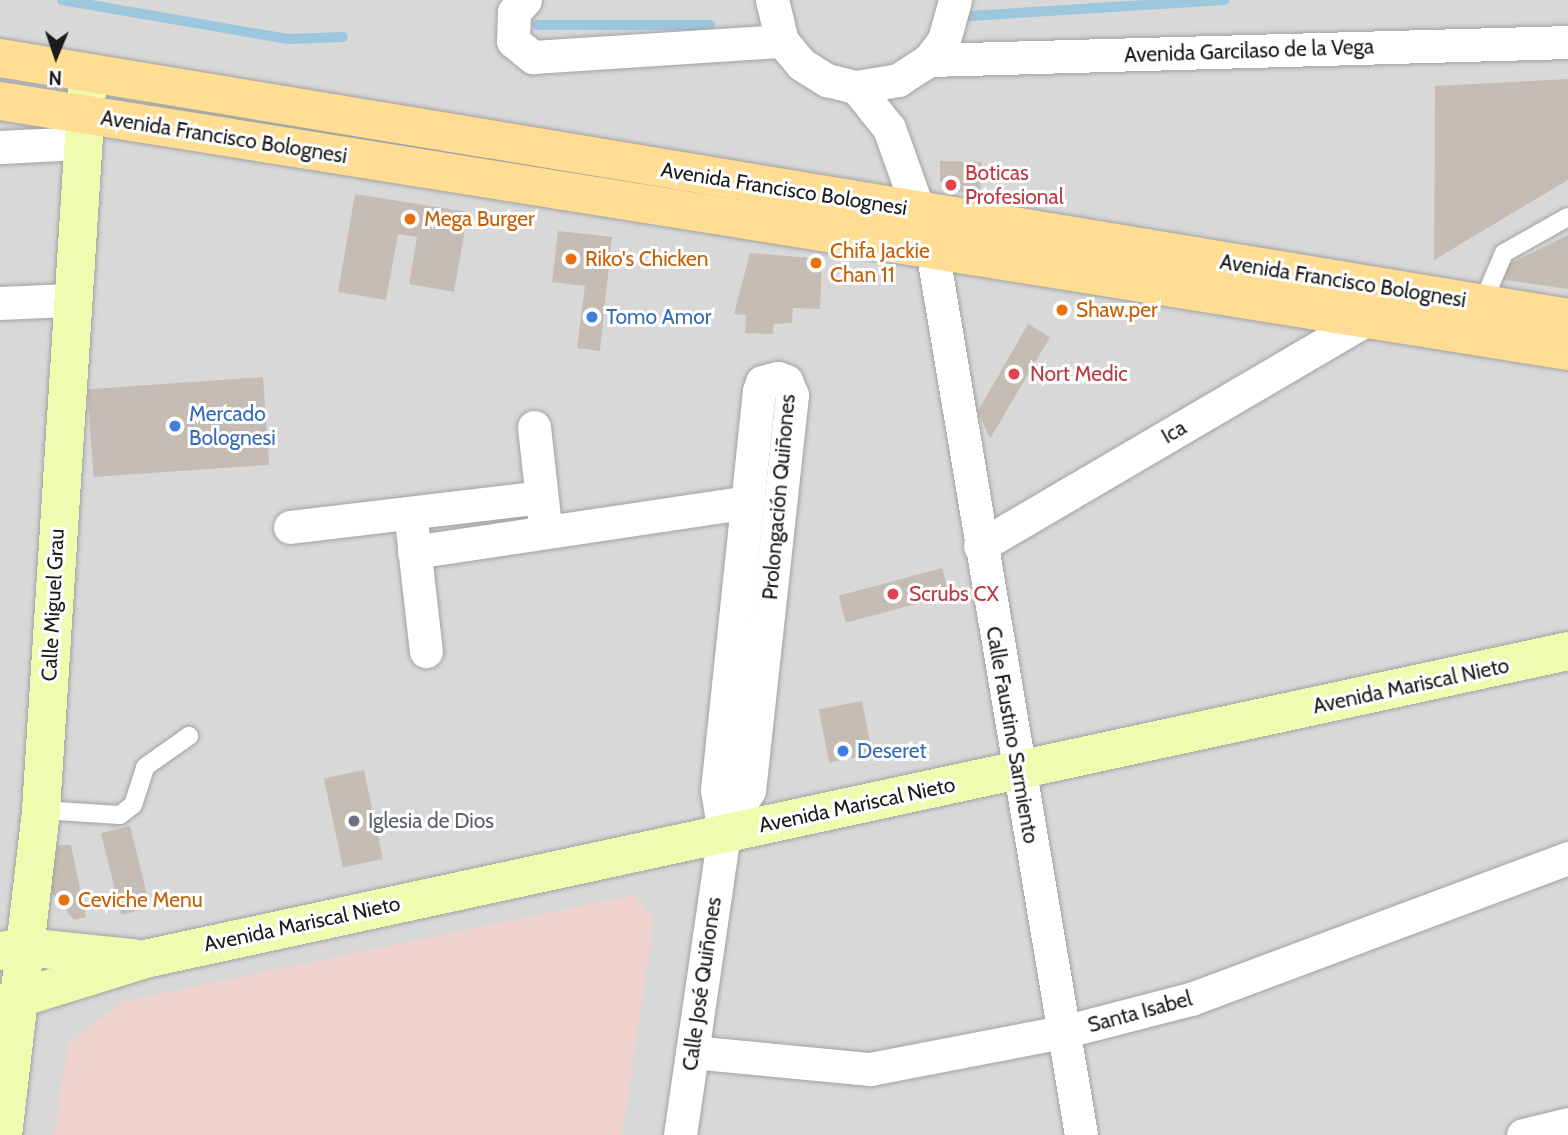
<!DOCTYPE html>
<meta charset="utf-8">
<style>
body{margin:0}
#map{position:relative;width:1568px;height:1135px;overflow:hidden;background:#edeae0;font-family:Cabin,sans-serif}
div>[style]{position:absolute}
.residential>*{inset:0;background:#d9d8d8;transform-origin:0 0}
.commercial>*{inset:0;background:#f0d3cd}
.stream>*{height:10px;margin:-5px;padding:0 5px;transform-origin:5px;border-radius:5px;background:#9dc7dd}
.building>*{inset:0;background:#c5bdb3;transform-origin:0 0}
.roads{filter:drop-shadow(0 0 2px #a2a2a2) drop-shadow(0 0 2px #a2a2a2)}
.lane>*{height:18px;margin:-9px;padding:0 9px;transform-origin:9px;border-radius:9px;background:#fff}
.street>*{height:33px;margin:-16.5px;padding:0 16.5px;transform-origin:16.5px;border-radius:16.5px;background:#fff}
.secondary>*{height:38px;margin:-19px;padding:0 19px;transform-origin:19px;border-radius:19px;background:#eefcaf}
.primary>*{height:38px;margin:-19px;padding:0 19px;transform-origin:19px;border-radius:19px;background:#ffde93}
.dots>*{width:19px;height:19px;translate:-50% -50%;box-sizing:border-box;border:4px solid #fff;border-radius:50%}
span{translate:-50% -50%;white-space:nowrap;text-align:center;line-height:1.15;-webkit-text-stroke:6px #fff;paint-order:stroke}
.street-label{font-size:21px;color:#1b1b1b}
.health-label{font-size:21px;color:#be3a42}
.left{translate:0 -50%;text-align:left}
.food-label{font-size:21px;color:#c56008}
.shop-label{font-size:21px;color:#366cbe}
.worship-label{font-size:21px;color:#5b616d}
.north{position:absolute;left:21px;top:21px;width:70px;height:70px;-webkit-text-stroke:5px #fff;paint-order:stroke;rotate:182deg;font-size:19px;font-weight:700;line-height:28px;text-align:center;color:#1b1b1b}
.north::after{content:'';display:block;margin:auto;width:24px;height:32px;background:#1b1b1b;clip-path:polygon(50% 0,100% 100%,50% 72%,0 100%)}
</style>
<div id="map">
<div class="residential">
<i style="left:0;top:0;width:1568px;height:1135px"></i>
</div>
<div class="commercial">
<i style="clip-path:polygon(634px 895px,654px 918px,622px 1135px,54px 1135px,68px 1044px,121px 1002px)"></i>
</div>
<div class="stream">
<i style="left:62px;top:0;width:229px;rotate:9.8deg"></i>
<i style="left:288px;top:39px;width:55px;rotate:-2.1deg"></i>
<i style="left:970px;top:16px;width:255px;rotate:-3.6deg"></i>
<i style="left:537px;top:25px;width:173px"></i>
</div>
<div class="building">
<i style="clip-path:polygon(1568px 79px,1568px 180px,1434px 260px,1435px 86px)"></i>
<i style="clip-path:polygon(940px 161px,982px 162px,980px 193px,954px 192px,940px 181px)"></i>
<i style="clip-path:polygon(355px 194px,468px 212px,454px 292px,409px 284px,417px 237px,398px 234px,386px 300px,338px 292px)"></i>
<i style="clip-path:polygon(558px 231px,612px 237px,600px 351px,577px 348px,585px 286px,552px 282px)"></i>
<i style="clip-path:polygon(1568px 235px,1568px 289px,1483px 277px)"></i>
<i style="clip-path:polygon(750px 253px,822px 259px,820px 309px,793px 308px,792px 323px,774px 324px,773px 334px,745px 333px,746px 315px,734px 314px)"></i>
<i style="clip-path:polygon(1028px 324px,1050px 337px,990px 439px,978px 411px)"></i>
<i style="left:263px;top:377px;width:88px;height:176px;rotate:86deg"></i>
<i style="left:942px;top:568px;width:28px;height:107px;rotate:75deg"></i>
<i style="left:862px;top:701px;width:54px;height:44px;rotate:79deg"></i>
<i style="left:364px;top:770px;width:91px;height:41px;rotate:78deg"></i>
<i style="left:130px;top:826px;width:84px;height:30px;rotate:76deg"></i>
<i style="clip-path:polygon(50px 845px,71px 845px,86px 917px,74px 920px,52px 894px)"></i>
</div>
<div class="roads">
<div class="lane">
<i style="left:1482px;top:304px;width:56px;rotate:-66.7deg"></i>
<i style="left:1504px;top:253px;width:73px;rotate:-29.4deg"></i>
<i style="left:41px;top:810px;width:79px;rotate:3.6deg"></i>
<i style="left:120px;top:815px;width:16px;rotate:-38deg"></i>
<i style="left:133px;top:805px;width:40px;rotate:-72deg"></i>
<i style="left:145px;top:767px;width:54px;rotate:-35.2deg"></i>
</div>
<div class="street">
<i style="left:525px;top:0;width:16px;rotate:133deg"></i>
<i style="left:514px;top:12px;width:29px;rotate:92deg"></i>
<i style="left:513px;top:41px;width:26px;rotate:39deg"></i>
<i style="left:533px;top:57px;width:250px;rotate:-3.7deg"></i>
<i style="left:772px;top:0;width:42px;rotate:76.3deg"></i>
<i style="left:782px;top:41px;width:30px;rotate:50deg"></i>
<i style="left:801px;top:64px;width:31px;rotate:32deg"></i>
<i style="left:827px;top:80px;width:30px;rotate:14deg"></i>
<i style="left:856px;top:87px;width:43px;rotate:-9.5deg"></i>
<i style="left:898px;top:80px;width:37px;rotate:-33deg"></i>
<i style="left:929px;top:60px;width:25px;rotate:-53deg"></i>
<i style="left:944px;top:40px;width:41px;rotate:-74.6deg"></i>
<i style="left:929px;top:60px;width:639px;rotate:-1.61deg"></i>
<i style="left:856px;top:87px;width:53px;rotate:51.2deg"></i>
<i style="left:889px;top:128px;width:128px;rotate:70.4deg"></i>
<i style="left:932px;top:249px;width:898px;rotate:80.45deg"></i>
<i style="left:0;top:147px;width:83px;rotate:-2.8deg"></i>
<i style="left:0;top:303px;width:71px;rotate:-2.4deg"></i>
<i style="left:534px;top:427px;width:92px;rotate:83.7deg"></i>
<i style="left:290px;top:527px;width:253px;rotate:-6.8deg"></i>
<i style="left:412px;top:529px;width:123px;rotate:83.5deg"></i>
<i style="left:980px;top:546px;width:449px;rotate:-30.4deg"></i>
<i style="left:414px;top:552px;width:338px;rotate:-8.5deg"></i>
<i style="left:692px;top:1052px;width:179px;rotate:5.5deg"></i>
<i style="left:870px;top:1069px;width:197px;rotate:-10.9deg"></i>
<i style="left:1063px;top:1032px;width:132px;rotate:-14.5deg"></i>
<i style="left:1191px;top:999px;width:403px;rotate:-20.5deg"></i>
<i style="left:680px;top:1135px;width:306px;rotate:-81.7deg"></i>
<i style="left:724px;top:832px;width:43px;rotate:-99.5deg"></i>
<i style="left:717px;top:790px;width:401px;rotate:-84deg"></i>
<i style="left:759px;top:391px;width:9px;rotate:-72deg"></i>
<i style="left:762px;top:382px;width:16px;rotate:-14deg"></i>
<i style="left:778px;top:378px;width:9px;rotate:21deg"></i>
<i style="left:786px;top:381px;width:15px;rotate:67deg"></i>
<i style="left:792px;top:395px;width:397px;rotate:96.2deg"></i>
<i style="left:749px;top:790px;width:49px;rotate:120.8deg"></i>
<i style="left:1523px;top:1135px;width:46px;rotate:-13.7deg"></i>
</div>
<div class="secondary">
<i style="left:0;top:951px;width:24px;rotate:-9deg"></i>
<i style="left:24px;top:947px;width:110px;rotate:5.8deg"></i>
<i style="left:0;top:1004px;width:152px;rotate:-17.2deg"></i>
<i style="left:145px;top:959px;width:1456px;rotate:-12.21deg"></i>
<i style="left:3px;top:1135px;width:327px;rotate:-83.3deg"></i>
<i style="left:41px;top:810px;width:738px;rotate:-86.35deg"></i>
</div>
<div class="primary">
<i style="left:0;top:58px;width:1589px;rotate:9.41deg"></i>
<i style="left:0;top:101px;width:1588px;rotate:9.06deg"></i>
</div>
</div>
<div class="dots">
<i style="left:951px;top:185px;background:#e0444e"></i>
<i style="left:410px;top:219px;background:#e8710a"></i>
<i style="left:571px;top:259px;background:#e8710a"></i>
<i style="left:816px;top:263px;background:#e8710a"></i>
<i style="left:1062px;top:310px;background:#e8710a"></i>
<i style="left:592px;top:317px;background:#3f7fe0"></i>
<i style="left:1014px;top:374px;background:#e0444e"></i>
<i style="left:175px;top:426px;background:#3f7fe0"></i>
<i style="left:893px;top:594px;background:#e0444e"></i>
<i style="left:843px;top:751px;background:#3f7fe0"></i>
<i style="left:354px;top:821px;background:#6b7280"></i>
<i style="left:64px;top:900px;background:#e8710a"></i>
</div>
<div class="street-label">
<span style="left:1249px;top:51px;rotate:-2deg">Avenida Garcilaso de la Vega</span>
<span style="left:224px;top:137px;rotate:9deg">Avenida Francisco Bolognesi</span>
<span style="left:784px;top:189px;rotate:9deg">Avenida Francisco Bolognesi</span>
<span style="left:1343px;top:281px;rotate:9deg">Avenida Francisco Bolognesi</span>
<span style="left:1174px;top:432px;rotate:-30deg">Ica</span>
<span style="left:779px;top:497px;rotate:-85deg">Prolongación Quiñones</span>
<span style="left:53px;top:605px;rotate:-87deg">Calle Miguel Grau</span>
<span style="left:1411px;top:686px;rotate:-12deg">Avenida Mariscal Nieto</span>
<span style="left:1012px;top:735px;rotate:80deg">Calle Faustino Sarmiento</span>
<span style="left:857px;top:805px;rotate:-12deg">Avenida Mariscal Nieto</span>
<span style="left:302px;top:924px;rotate:-12deg">Avenida Mariscal Nieto</span>
<span style="left:702px;top:984px;rotate:-82deg">Calle José Quiñones</span>
<span style="left:1140px;top:1012px;rotate:-15deg">Santa Isabel</span>
</div>
<div class="health-label">
<span class="left" style="left:965px;top:185px">Boticas<br>Profesional</span>
<span class="left" style="left:1030px;top:374px">Nort Medic</span>
<span class="left" style="left:909px;top:594px">Scrubs CX</span>
</div>
<div class="food-label">
<span class="left" style="left:424px;top:219px">Mega Burger</span>
<span class="left" style="left:830px;top:263px">Chifa Jackie<br>Chan 11</span>
<span class="left" style="left:585px;top:259px">Riko's Chicken</span>
<span class="left" style="left:1076px;top:310px">Shaw.per</span>
<span class="left" style="left:78px;top:900px">Ceviche Menu</span>
</div>
<div class="shop-label">
<span class="left" style="left:606px;top:317px">Tomo Amor</span>
<span class="left" style="left:189px;top:426px">Mercado<br>Bolognesi</span>
<span class="left" style="left:857px;top:751px">Deseret</span>
</div>
<div class="worship-label">
<span class="left" style="left:368px;top:821px">Iglesia de Dios</span>
</div>
<div class="north">N</div>
</div>
